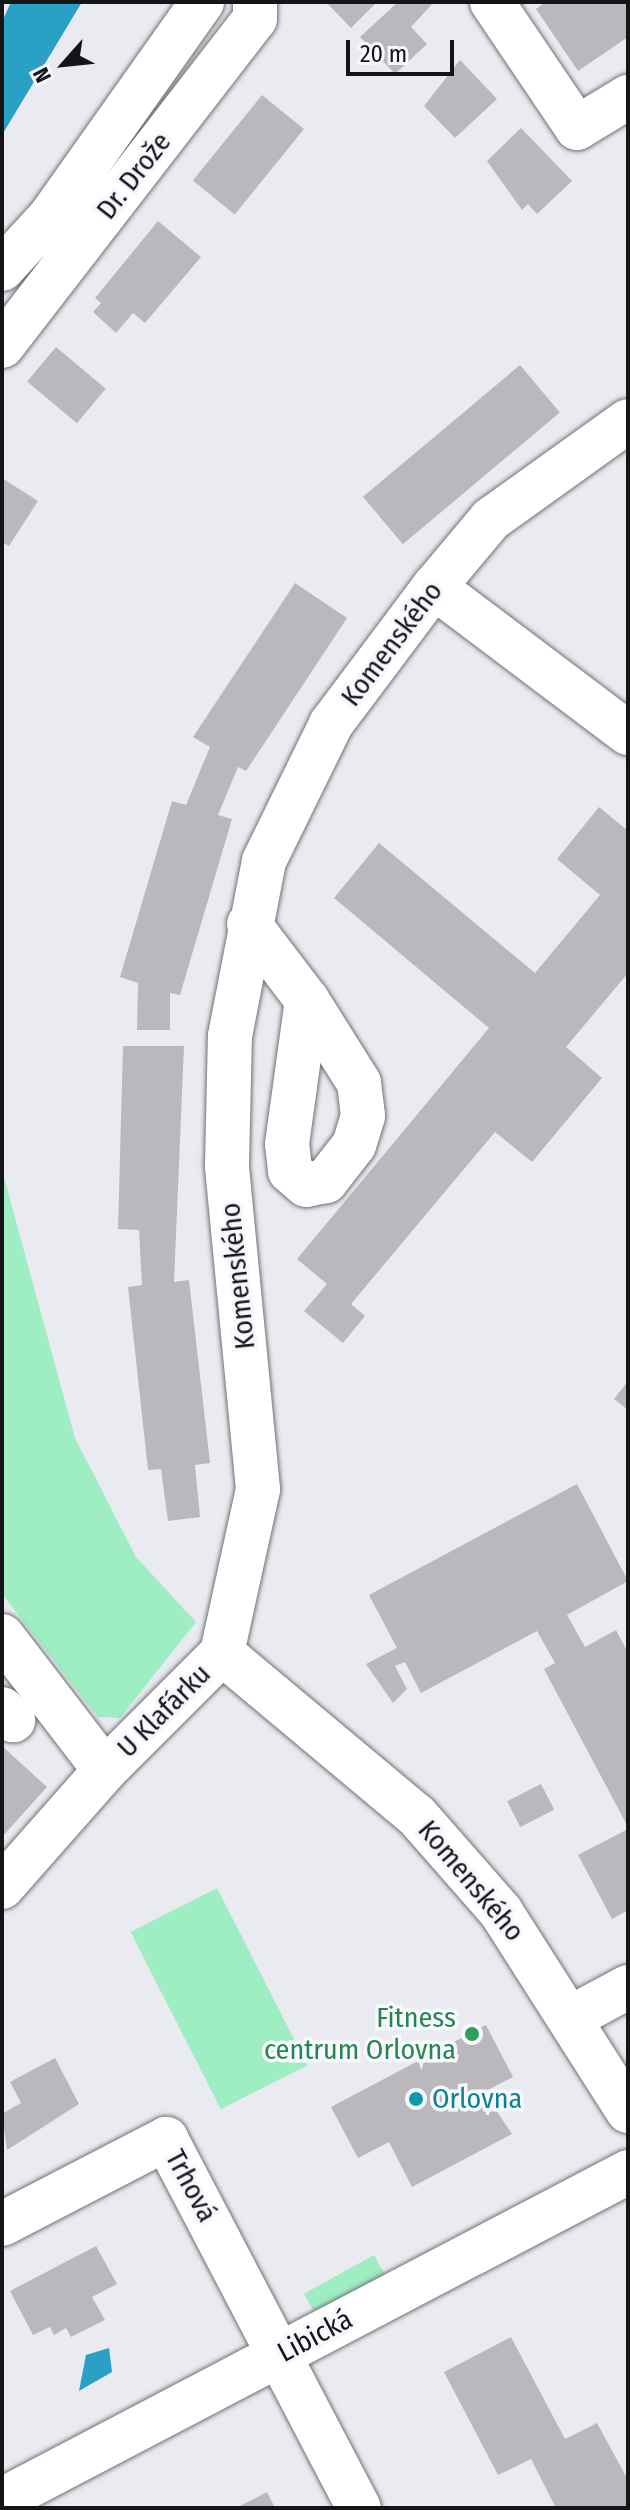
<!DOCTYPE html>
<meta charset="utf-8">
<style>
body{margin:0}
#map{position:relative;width:630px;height:2510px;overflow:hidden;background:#e9ebf0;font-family:"Fira Sans Condensed",sans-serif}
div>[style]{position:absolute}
.green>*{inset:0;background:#9fedc2;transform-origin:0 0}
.water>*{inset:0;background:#2aa0c7}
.building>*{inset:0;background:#bab8bd;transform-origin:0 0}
.roads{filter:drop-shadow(0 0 2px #707276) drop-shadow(0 0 2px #707276)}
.minor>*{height:44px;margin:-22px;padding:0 22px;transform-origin:22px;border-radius:22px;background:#fff}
.dots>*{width:22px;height:22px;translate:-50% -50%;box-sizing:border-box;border:4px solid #f6f8fd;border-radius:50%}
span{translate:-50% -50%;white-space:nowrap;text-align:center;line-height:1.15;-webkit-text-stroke:7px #f6f8fd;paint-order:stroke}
.street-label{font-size:28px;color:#141517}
.leisure-label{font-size:28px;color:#27864d}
.right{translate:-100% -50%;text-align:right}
.culture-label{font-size:28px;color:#0d838f}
.left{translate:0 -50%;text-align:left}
.frame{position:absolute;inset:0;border:4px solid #141517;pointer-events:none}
.north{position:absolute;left:24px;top:24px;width:80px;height:80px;-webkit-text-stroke:6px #f6f8fd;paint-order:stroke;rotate:243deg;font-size:22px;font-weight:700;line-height:32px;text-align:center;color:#141517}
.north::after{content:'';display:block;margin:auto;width:28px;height:36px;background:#141517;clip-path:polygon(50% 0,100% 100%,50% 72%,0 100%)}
.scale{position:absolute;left:346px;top:40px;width:108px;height:36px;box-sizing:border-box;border:4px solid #141517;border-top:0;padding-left:10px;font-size:24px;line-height:28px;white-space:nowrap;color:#141517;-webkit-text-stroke:6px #f6f8fd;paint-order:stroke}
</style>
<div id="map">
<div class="green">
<i style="clip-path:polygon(2px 1170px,75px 1438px,136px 1557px,196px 1622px,120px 1718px,98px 1717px,2px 1594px)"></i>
<i style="left:217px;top:1888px;width:199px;height:97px;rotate:63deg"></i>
<i style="left:374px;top:2255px;width:26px;height:80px;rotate:61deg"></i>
</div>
<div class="water">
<i style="clip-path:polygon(11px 2px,82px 2px,2px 135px,2px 22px)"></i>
<i style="clip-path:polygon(109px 2348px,112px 2372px,79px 2391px,86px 2355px)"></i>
</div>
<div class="building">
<i style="clip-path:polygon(326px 2px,377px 2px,351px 28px)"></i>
<i style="clip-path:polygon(398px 2px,434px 2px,411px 27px,427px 44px,395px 74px,360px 37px)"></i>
<i style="clip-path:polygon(546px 2px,628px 2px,628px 37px,578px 71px,536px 9px)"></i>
<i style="clip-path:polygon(460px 60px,497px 99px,455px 138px,424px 106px)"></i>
<i style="left:262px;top:95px;width:54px;height:110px;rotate:39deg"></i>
<i style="clip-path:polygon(521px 128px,572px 181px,537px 214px,528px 204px,522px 210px,487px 161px)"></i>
<i style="clip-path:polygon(158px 221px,201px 257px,145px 323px,133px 313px,116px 333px,93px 312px,101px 303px,95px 298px)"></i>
<i style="left:56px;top:347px;width:65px;height:45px;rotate:40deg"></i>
<i style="left:520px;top:365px;width:62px;height:205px;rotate:50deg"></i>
<i style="clip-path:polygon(2px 478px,38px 501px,9px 546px,2px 542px)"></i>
<i style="clip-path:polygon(295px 583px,347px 618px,246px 771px,238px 767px,218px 815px,232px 819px,180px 995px,170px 993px,170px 1030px,137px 1030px,138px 983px,120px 977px,172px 801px,186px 805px,210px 747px,193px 737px)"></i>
<i style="clip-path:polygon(599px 807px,628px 831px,628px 973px,566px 1047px,602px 1078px,532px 1162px,495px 1132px,351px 1304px,365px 1316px,343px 1343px,304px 1311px,327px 1284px,297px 1259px,489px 1028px,334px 898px,379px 843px,535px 973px,600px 895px,557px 859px)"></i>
<i style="clip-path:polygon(123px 1046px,184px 1046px,174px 1282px,189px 1280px,210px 1463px,195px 1465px,200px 1517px,168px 1521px,161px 1469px,148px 1470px,128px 1287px,142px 1285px,139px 1230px,118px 1229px)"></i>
<i style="clip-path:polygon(628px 1381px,628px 1410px,614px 1399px)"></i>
<i style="clip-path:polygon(577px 1484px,628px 1581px,567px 1615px,585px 1647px,616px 1630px,628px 1653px,628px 1827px,544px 1669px,555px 1663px,537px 1631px,421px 1693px,405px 1662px,395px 1666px,407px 1689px,393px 1703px,366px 1664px,397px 1648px,369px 1595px)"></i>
<i style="clip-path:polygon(2px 1746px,47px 1787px,2px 1837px)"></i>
<i style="left:541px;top:1784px;width:29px;height:38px;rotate:63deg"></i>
<i style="clip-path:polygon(628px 1829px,628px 1910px,612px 1919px,578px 1855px)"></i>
<i style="clip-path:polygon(486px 2025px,513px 2077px,484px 2092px,512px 2134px,412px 2187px,389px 2142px,358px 2158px,331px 2107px)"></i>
<i style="clip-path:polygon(55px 2058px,79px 2104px,7px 2150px,2px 2114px,21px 2103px,10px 2082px)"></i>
<i style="clip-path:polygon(96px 2246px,117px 2284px,92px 2297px,105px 2320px,71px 2337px,66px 2328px,54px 2335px,50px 2327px,33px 2335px,10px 2291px)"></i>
<i style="clip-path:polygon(511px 2337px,565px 2439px,597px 2423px,628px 2480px,628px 2508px,556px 2508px,531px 2459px,498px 2475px,444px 2372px)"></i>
<i style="clip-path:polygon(267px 2492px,275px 2508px,236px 2508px)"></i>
</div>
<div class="roads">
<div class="minor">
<i style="left:492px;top:2px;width:152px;rotate:56deg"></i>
<i style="left:577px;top:128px;width:60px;rotate:-31.3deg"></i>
<i style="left:2px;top:269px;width:71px;rotate:-47.3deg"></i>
<i style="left:50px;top:217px;width:263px;rotate:-54.7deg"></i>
<i style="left:2px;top:346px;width:413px;rotate:-52.3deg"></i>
<i style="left:255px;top:19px;width:17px;rotate:-90deg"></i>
<i style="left:434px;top:587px;width:243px;rotate:37deg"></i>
<i style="left:249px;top:924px;width:96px;rotate:52.7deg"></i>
<i style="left:307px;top:1000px;width:98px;rotate:57.9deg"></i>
<i style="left:359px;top:1083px;width:33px;rotate:83deg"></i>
<i style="left:363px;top:1116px;width:30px;rotate:107deg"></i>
<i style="left:354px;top:1145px;width:46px;rotate:127.9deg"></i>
<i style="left:326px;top:1181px;width:20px;rotate:169deg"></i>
<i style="left:306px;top:1185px;width:21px;rotate:-139deg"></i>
<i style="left:290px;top:1171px;width:27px;rotate:-96deg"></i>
<i style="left:287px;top:1144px;width:145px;rotate:-82.1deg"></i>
<i style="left:2px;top:1636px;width:169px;rotate:52.5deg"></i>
<i style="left:105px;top:1770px;width:165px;rotate:-45deg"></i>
<i style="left:222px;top:1653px;width:168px;rotate:-77.6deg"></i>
<i style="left:258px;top:1489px;width:325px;rotate:-95.5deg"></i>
<i style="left:227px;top:1165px;width:129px;rotate:-88.7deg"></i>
<i style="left:230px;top:1036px;width:178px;rotate:-79deg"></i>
<i style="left:264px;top:861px;width:153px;rotate:-63.9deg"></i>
<i style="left:331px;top:724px;width:171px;rotate:-53.1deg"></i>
<i style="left:434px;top:587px;width:89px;rotate:-50deg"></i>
<i style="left:491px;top:519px;width:168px;rotate:-35.6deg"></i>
<i style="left:222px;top:1653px;width:254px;rotate:39.9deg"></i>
<i style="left:417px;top:1816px;width:128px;rotate:48.8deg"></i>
<i style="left:501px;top:1912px;width:236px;rotate:57.5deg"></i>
<i style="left:2px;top:1709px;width:16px;rotate:45deg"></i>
<i style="left:2px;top:1887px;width:156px;rotate:-48.6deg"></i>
<i style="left:574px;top:2016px;width:61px;rotate:-28.2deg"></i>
<i style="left:2px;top:2224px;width:185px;rotate:-27.4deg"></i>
<i style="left:166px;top:2139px;width:416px;rotate:62.4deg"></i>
<i style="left:2px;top:2500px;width:707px;rotate:-27.65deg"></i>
</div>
</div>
<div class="dots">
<i style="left:472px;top:2034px;background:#2e9e5b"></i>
<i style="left:416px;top:2099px;background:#0f9aa8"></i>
</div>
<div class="street-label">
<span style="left:134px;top:176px;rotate:-52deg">Dr. Drože</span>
<span style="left:392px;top:644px;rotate:-53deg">Komenského</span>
<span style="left:238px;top:1276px;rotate:-96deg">Komenského</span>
<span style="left:164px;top:1711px;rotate:-45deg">U Klafárku</span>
<span style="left:471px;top:1881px;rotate:50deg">Komenského</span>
<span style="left:191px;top:2186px;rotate:62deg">Trhová</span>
<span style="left:315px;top:2336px;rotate:-28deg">Libická</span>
</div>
<div class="leisure-label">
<span class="right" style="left:456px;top:2034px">Fitness<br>centrum Orlovna</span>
</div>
<div class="culture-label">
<span class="left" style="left:432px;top:2099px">Orlovna</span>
</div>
<div class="frame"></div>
<div class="north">N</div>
<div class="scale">20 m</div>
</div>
